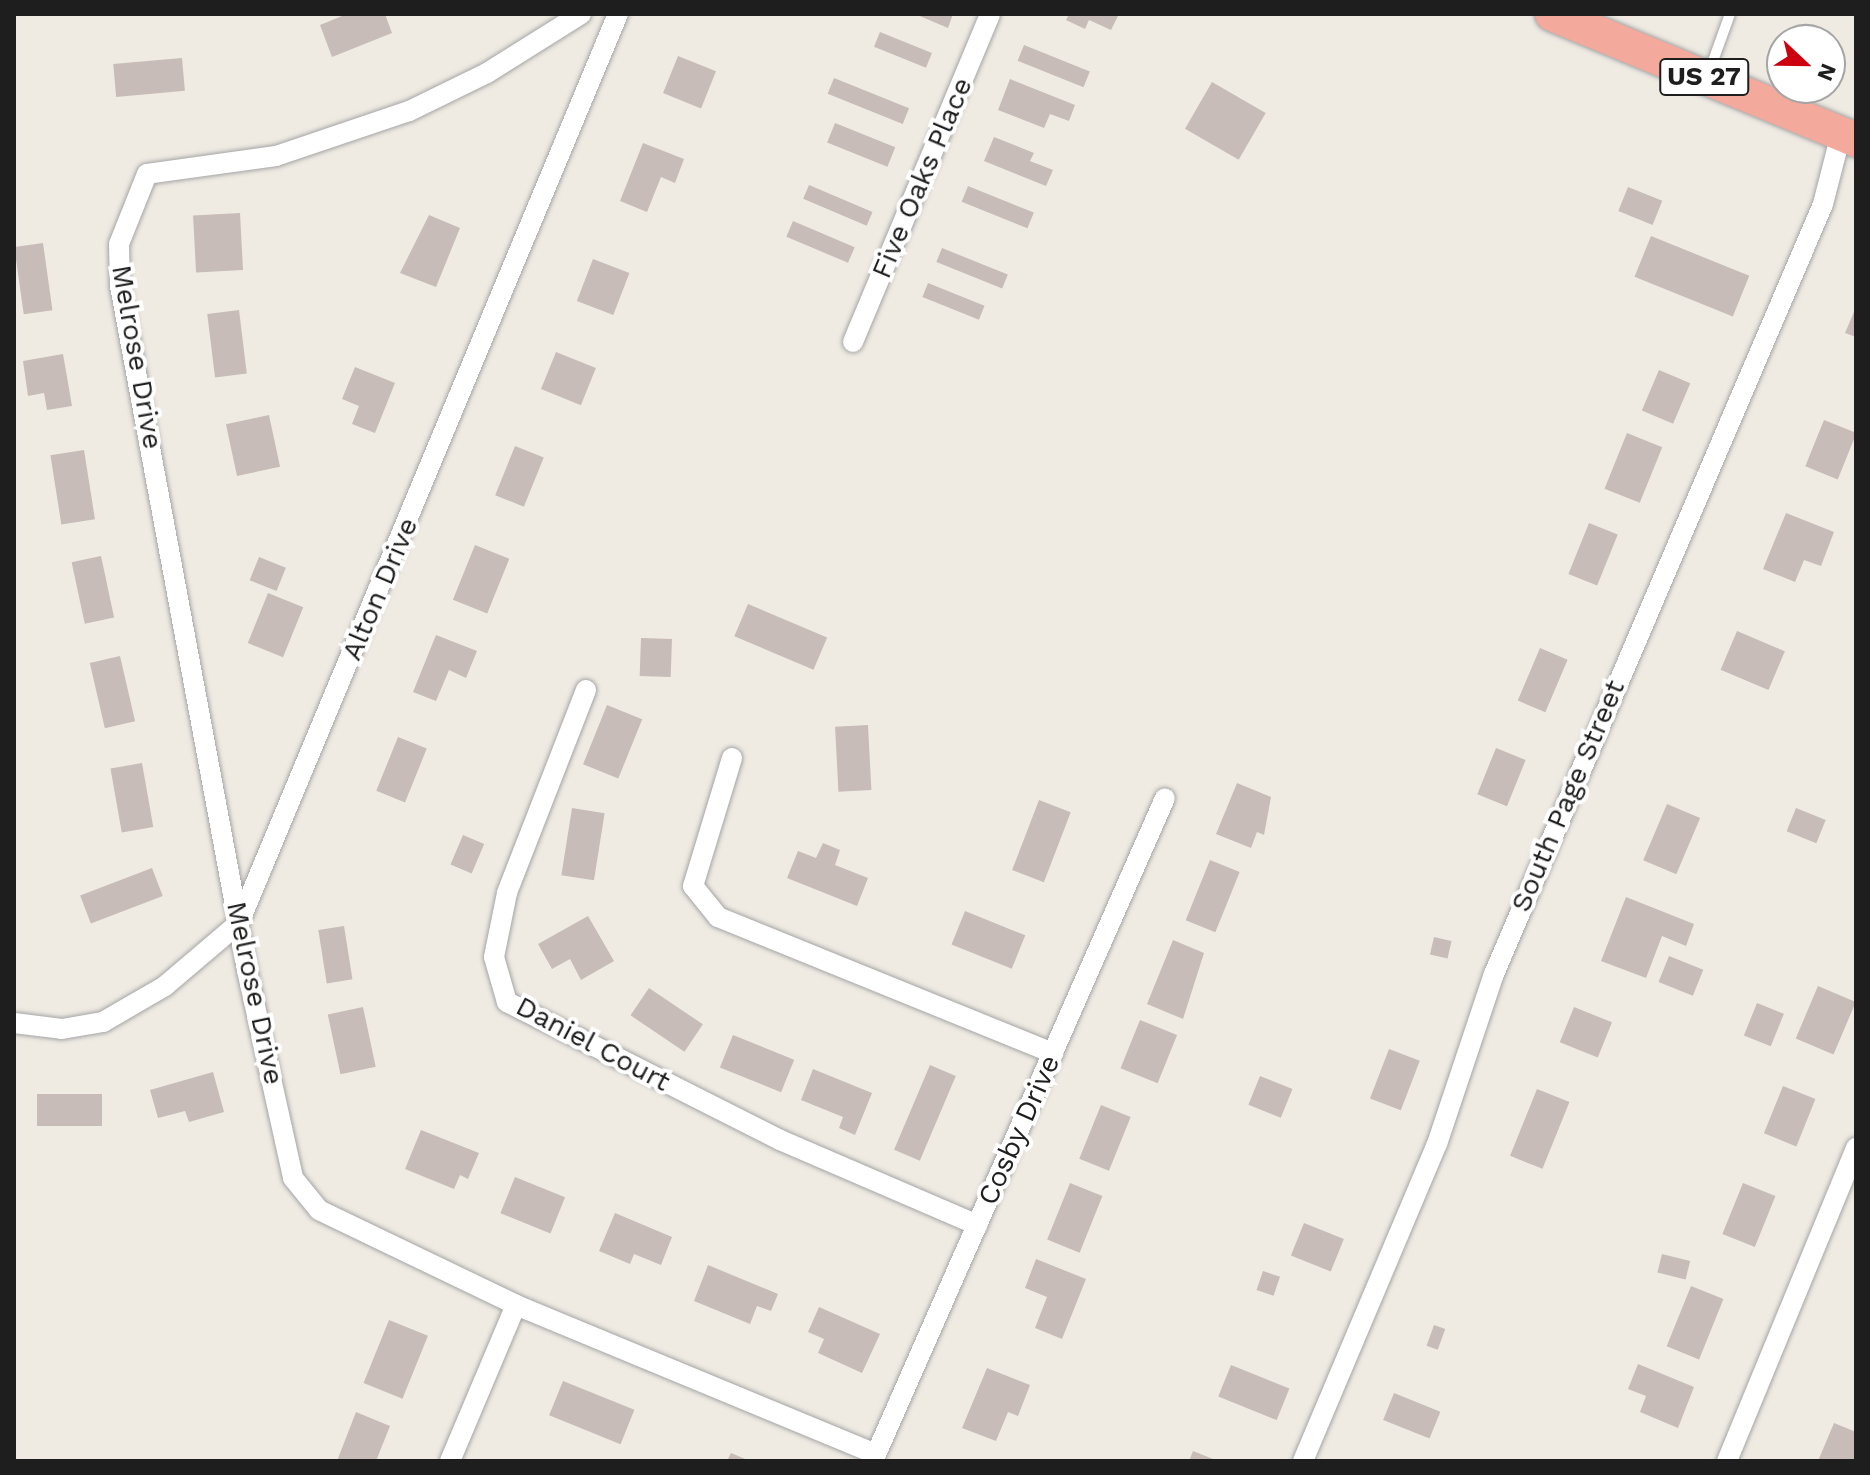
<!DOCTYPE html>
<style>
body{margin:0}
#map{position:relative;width:1870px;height:1475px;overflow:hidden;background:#efebe3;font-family:"Work Sans",sans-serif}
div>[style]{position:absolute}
.building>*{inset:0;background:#c7bcb7;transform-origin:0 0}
.roads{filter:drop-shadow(0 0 2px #a5a5a5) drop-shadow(0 0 2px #a5a5a5)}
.service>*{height:10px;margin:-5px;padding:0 5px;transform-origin:5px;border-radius:5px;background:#fff}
.minor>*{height:20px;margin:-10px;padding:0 10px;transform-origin:10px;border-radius:10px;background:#fff}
.trunk>*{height:34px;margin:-17px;padding:0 17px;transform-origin:17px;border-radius:17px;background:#f4a99d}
span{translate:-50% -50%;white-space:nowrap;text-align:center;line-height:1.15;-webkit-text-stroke:8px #fff;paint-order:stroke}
.shield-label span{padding:2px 6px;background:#fff;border:2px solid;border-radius:6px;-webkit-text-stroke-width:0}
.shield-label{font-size:26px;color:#1e1e1e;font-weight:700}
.street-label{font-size:28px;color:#1e1e1e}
.frame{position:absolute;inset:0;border:16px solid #1e1e1e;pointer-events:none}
.north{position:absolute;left:1766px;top:24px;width:80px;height:80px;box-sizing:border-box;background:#fff;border:2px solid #a5a5a5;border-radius:50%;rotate:112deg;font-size:22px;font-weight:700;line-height:32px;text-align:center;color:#1e1e1e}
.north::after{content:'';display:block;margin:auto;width:28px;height:36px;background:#cc000f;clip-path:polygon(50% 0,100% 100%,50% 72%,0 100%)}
</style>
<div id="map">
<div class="building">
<i style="clip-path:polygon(347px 14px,385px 14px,392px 33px,332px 57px,320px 25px)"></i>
<i style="clip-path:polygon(915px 14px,953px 14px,948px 28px)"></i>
<i style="clip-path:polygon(1069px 14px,1115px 14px,1118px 16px,1111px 30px,1089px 20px,1085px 29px,1066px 20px)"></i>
<i style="left:880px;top:32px;width:56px;height:16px;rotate:22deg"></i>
<i style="left:1024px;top:45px;width:71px;height:17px;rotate:22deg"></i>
<i style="left:678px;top:56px;width:41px;height:40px;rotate:22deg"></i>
<i style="left:182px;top:58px;width:33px;height:69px;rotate:85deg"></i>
<i style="left:834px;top:78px;width:81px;height:17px;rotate:22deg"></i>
<i style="clip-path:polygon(1010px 79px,1075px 105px,1069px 121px,1050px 114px,1044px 128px,998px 110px)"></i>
<i style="left:1212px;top:82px;width:62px;height:54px;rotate:30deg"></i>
<i style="left:835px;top:123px;width:65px;height:21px;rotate:22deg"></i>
<i style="clip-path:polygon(994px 137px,1034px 153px,1030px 161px,1053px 170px,1046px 186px,984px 161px)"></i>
<i style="clip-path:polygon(643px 143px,684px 159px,675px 183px,661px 177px,647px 212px,620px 201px)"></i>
<i style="left:809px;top:185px;width:69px;height:15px;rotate:23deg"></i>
<i style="left:968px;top:186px;width:71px;height:17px;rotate:22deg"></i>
<i style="left:1628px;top:187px;width:37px;height:26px;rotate:22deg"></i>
<i style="left:240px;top:213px;width:57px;height:47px;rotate:87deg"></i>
<i style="clip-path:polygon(429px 215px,460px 228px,436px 287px,400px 273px)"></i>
<i style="left:793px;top:221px;width:67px;height:17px;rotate:23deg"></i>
<i style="left:1651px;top:236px;width:106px;height:44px;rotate:22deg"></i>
<i style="left:43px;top:243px;width:68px;height:29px;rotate:82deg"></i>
<i style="left:942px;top:248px;width:71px;height:15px;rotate:22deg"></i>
<i style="left:593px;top:259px;width:39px;height:45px;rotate:21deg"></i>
<i style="left:928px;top:283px;width:61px;height:15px;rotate:22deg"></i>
<i style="clip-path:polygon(1856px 307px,1856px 337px,1845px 333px)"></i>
<i style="left:239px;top:310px;width:64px;height:32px;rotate:83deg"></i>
<i style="left:556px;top:352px;width:43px;height:40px;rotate:22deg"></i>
<i style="clip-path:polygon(63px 354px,72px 406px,47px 410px,44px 393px,28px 396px,23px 361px)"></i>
<i style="clip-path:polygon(355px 367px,395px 383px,375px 433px,352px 424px,359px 406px,342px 399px)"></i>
<i style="left:1659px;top:370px;width:34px;height:44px;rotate:23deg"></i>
<i style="left:269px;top:415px;width:53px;height:44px;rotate:78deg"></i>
<i style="left:1824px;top:420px;width:35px;height:50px;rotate:22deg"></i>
<i style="left:1627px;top:433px;width:38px;height:60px;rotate:22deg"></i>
<i style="left:515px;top:446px;width:31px;height:53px;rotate:22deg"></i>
<i style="left:84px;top:450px;width:70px;height:34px;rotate:81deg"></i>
<i style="clip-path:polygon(1786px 513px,1834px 532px,1821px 566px,1804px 560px,1795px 582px,1763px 569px)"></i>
<i style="left:1589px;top:523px;width:31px;height:55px;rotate:22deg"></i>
<i style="left:475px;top:545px;width:37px;height:59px;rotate:22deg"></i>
<i style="left:101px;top:556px;width:63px;height:30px;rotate:78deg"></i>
<i style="left:259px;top:557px;width:29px;height:25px;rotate:22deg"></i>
<i style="left:268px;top:593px;width:38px;height:54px;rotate:22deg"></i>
<i style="left:748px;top:604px;width:86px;height:35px;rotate:23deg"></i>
<i style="left:1737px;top:631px;width:52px;height:42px;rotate:23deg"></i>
<i style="clip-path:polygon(436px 635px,477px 651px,466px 678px,449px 670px,436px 701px,413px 692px)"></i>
<i style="left:641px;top:638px;width:31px;height:38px;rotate:2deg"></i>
<i style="left:1540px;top:648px;width:30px;height:57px;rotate:23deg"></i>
<i style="left:120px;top:656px;width:67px;height:31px;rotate:77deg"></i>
<i style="left:607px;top:705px;width:38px;height:64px;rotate:22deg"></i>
<i style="left:868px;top:725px;width:65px;height:33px;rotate:87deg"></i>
<i style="left:398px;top:737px;width:31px;height:58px;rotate:22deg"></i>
<i style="left:1496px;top:748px;width:32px;height:50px;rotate:22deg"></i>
<i style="left:142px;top:763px;width:65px;height:32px;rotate:80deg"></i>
<i style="clip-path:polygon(1237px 783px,1271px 797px,1264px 835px,1257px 832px,1251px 848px,1216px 834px)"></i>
<i style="left:1039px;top:800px;width:34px;height:75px;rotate:21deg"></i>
<i style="left:1667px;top:804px;width:36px;height:61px;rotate:23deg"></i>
<i style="left:572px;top:808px;width:33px;height:68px;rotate:9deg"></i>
<i style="left:1796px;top:808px;width:32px;height:25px;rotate:22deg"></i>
<i style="left:463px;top:835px;width:23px;height:32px;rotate:23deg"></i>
<i style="clip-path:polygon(823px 843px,840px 850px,835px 865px,868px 878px,857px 906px,787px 878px,798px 851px,816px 858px)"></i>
<i style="left:1210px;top:860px;width:32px;height:65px;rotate:22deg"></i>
<i style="left:152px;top:868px;width:30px;height:77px;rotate:69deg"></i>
<i style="clip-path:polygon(1626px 897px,1694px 924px,1686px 946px,1662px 936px,1646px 978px,1601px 961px)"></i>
<i style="left:965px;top:911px;width:65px;height:36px;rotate:22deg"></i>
<i style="clip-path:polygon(588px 916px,614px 961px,581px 980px,570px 959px,552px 969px,538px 944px)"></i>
<i style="left:344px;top:926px;width:54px;height:26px;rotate:81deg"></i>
<i style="left:1434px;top:937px;width:18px;height:18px;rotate:13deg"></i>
<i style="clip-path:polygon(1173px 940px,1204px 953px,1183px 1019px,1147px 1004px)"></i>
<i style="left:1669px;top:956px;width:37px;height:28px;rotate:22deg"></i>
<i style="left:1818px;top:986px;width:41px;height:57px;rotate:23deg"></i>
<i style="left:649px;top:988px;width:65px;height:33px;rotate:34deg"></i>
<i style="left:1757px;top:1003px;width:29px;height:35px;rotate:22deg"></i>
<i style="left:363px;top:1007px;width:61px;height:36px;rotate:78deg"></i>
<i style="left:1574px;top:1007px;width:41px;height:38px;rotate:22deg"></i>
<i style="left:1140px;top:1020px;width:40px;height:52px;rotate:22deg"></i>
<i style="left:733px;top:1035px;width:66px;height:35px;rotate:22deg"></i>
<i style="left:1389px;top:1049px;width:33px;height:53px;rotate:21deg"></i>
<i style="left:930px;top:1065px;width:28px;height:92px;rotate:23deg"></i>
<i style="clip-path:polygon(813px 1069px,872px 1093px,855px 1135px,839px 1128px,843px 1117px,801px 1100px)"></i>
<i style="clip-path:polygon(213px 1072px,224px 1112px,189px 1122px,185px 1111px,158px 1118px,150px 1090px)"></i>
<i style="left:1260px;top:1076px;width:35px;height:31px;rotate:22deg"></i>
<i style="left:1783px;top:1086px;width:35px;height:51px;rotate:22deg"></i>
<i style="left:1537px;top:1089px;width:35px;height:72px;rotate:22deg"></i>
<i style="left:102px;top:1094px;width:32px;height:65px;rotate:90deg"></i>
<i style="left:1101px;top:1105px;width:32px;height:58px;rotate:22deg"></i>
<i style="clip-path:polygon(421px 1130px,479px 1153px,468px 1179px,460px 1175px,454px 1189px,405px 1169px)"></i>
<i style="left:515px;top:1177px;width:54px;height:39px;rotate:22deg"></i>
<i style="left:1070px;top:1183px;width:35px;height:61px;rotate:22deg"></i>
<i style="left:1743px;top:1183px;width:35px;height:55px;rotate:22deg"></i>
<i style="clip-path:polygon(615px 1213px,672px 1237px,661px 1265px,634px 1254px,630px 1264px,599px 1251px)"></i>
<i style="left:1304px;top:1223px;width:43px;height:35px;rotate:22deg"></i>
<i style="left:1662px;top:1254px;width:29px;height:19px;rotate:14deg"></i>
<i style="clip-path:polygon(1036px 1259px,1086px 1279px,1062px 1339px,1035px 1328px,1047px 1297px,1025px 1288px)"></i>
<i style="clip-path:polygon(708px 1265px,778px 1294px,771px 1311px,757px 1306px,750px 1324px,694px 1301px)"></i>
<i style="left:1263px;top:1271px;width:18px;height:20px;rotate:19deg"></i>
<i style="left:1691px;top:1286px;width:35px;height:65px;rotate:22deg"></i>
<i style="clip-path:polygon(819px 1307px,880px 1334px,862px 1373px,818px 1353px,824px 1339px,808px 1332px)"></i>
<i style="left:389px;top:1320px;width:42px;height:68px;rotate:22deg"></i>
<i style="left:1434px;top:1325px;width:12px;height:22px;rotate:20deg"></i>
<i style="clip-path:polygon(1638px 1364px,1694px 1387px,1678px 1428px,1640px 1412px,1646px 1396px,1628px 1389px)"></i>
<i style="left:1231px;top:1365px;width:63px;height:34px;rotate:22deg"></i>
<i style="clip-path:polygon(987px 1368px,1030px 1385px,1018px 1416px,1008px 1412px,996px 1441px,962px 1428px)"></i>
<i style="left:563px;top:1381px;width:77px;height:37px;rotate:22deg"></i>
<i style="left:1394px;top:1393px;width:50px;height:29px;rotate:22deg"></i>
<i style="clip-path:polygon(356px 1412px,390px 1426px,376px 1461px,337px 1461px)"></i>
<i style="clip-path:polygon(1834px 1423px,1856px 1432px,1856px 1461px,1818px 1461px)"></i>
<i style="clip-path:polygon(1193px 1451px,1218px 1461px,1189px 1461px)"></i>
<i style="clip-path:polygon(731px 1453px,750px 1461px,727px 1461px)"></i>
</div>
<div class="roads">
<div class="service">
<i style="left:1709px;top:72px;width:62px;rotate:-70.1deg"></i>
</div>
<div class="minor">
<i style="left:581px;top:14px;width:111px;rotate:147.9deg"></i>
<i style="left:487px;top:73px;width:87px;rotate:154deg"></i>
<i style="left:409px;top:111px;width:140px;rotate:161.3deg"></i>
<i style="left:276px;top:156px;width:130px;rotate:172.1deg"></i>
<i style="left:147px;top:174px;width:75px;rotate:111.8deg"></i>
<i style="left:119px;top:244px;width:42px;rotate:88.6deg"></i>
<i style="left:120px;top:286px;width:696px;rotate:79.48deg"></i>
<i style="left:247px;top:970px;width:213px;rotate:77.5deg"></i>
<i style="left:293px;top:1178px;width:41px;rotate:50.9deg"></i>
<i style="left:319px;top:1210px;width:219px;rotate:25.7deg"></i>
<i style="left:516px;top:1305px;width:390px;rotate:22.5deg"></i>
<i style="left:853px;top:342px;width:355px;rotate:-67.3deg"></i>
<i style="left:586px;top:690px;width:218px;rotate:111.3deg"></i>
<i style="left:507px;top:893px;width:65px;rotate:101.5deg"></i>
<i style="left:494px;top:957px;width:47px;rotate:73.9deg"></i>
<i style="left:507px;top:1002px;width:306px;rotate:26.8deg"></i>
<i style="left:780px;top:1140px;width:215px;rotate:23.3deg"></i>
<i style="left:732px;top:758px;width:134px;rotate:106.9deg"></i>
<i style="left:693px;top:886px;width:40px;rotate:51deg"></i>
<i style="left:718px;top:917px;width:362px;rotate:22.1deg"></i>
<i style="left:14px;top:1023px;width:48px;rotate:7.1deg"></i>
<i style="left:62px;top:1029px;width:42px;rotate:-9.7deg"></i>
<i style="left:103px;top:1022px;width:72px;rotate:-30.1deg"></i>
<i style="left:165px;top:986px;width:97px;rotate:-40.4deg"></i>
<i style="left:239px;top:923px;width:985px;rotate:-67.37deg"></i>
<i style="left:450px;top:1461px;width:169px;rotate:-67.1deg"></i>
<i style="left:873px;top:1461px;width:724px;rotate:-66.23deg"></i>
<i style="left:1303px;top:1461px;width:344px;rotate:-67.1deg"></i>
<i style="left:1437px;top:1144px;width:179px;rotate:-71.5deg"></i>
<i style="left:1494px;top:974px;width:837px;rotate:-66.86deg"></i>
<i style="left:1823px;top:204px;width:72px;rotate:-75.6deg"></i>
<i style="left:1727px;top:1461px;width:339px;rotate:-67.6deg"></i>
</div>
<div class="trunk">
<i style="left:1552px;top:14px;width:329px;rotate:22.5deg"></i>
</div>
</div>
<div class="shield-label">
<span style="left:1704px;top:77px">US 27</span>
</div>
<div class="street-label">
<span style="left:922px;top:178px;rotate:-67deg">Five Oaks Place</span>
<span style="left:137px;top:357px;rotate:80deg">Melrose Drive</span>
<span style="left:380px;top:589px;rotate:-67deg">Alton Drive</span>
<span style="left:1568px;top:796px;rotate:-67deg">South Page Street</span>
<span style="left:255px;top:993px;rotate:78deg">Melrose Drive</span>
<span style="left:593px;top:1044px;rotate:28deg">Daniel Court</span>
<span style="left:1019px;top:1130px;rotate:-66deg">Cosby Drive</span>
</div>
<div class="frame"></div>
<div class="north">N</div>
</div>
